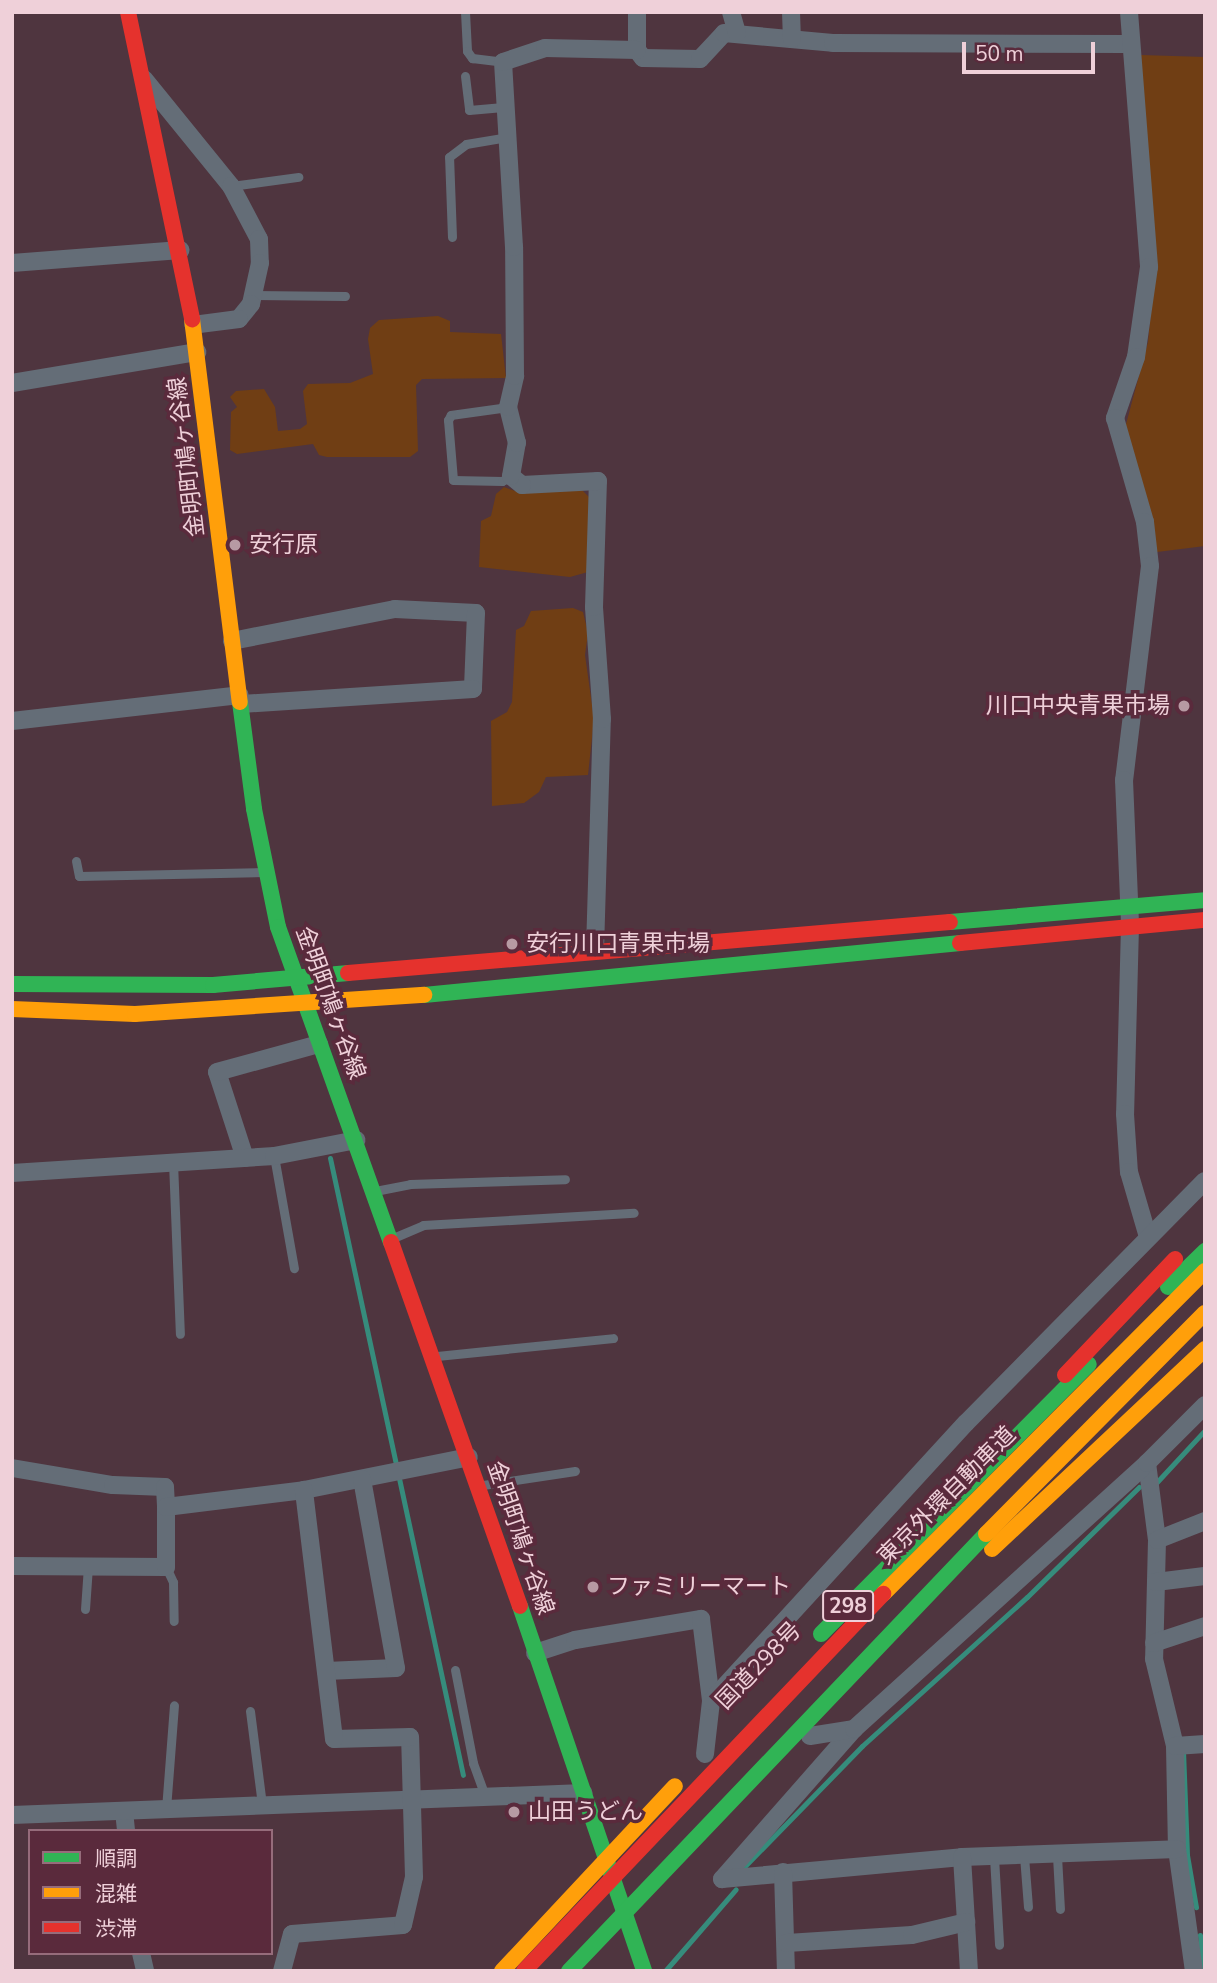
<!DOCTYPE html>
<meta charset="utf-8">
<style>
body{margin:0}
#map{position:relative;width:1217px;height:1983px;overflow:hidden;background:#4f353f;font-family:"Nunito Sans","Noto Sans JP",sans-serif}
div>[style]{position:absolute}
.green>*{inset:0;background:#703e14}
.stream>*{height:5px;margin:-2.5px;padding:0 2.5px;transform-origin:2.5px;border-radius:2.5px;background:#368c7c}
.lane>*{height:9px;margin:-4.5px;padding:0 4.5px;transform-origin:4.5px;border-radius:4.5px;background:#646d77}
.street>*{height:18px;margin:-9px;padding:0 9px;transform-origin:9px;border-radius:9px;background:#646d77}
.fast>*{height:16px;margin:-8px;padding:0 8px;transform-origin:8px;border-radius:8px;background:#30b455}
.slow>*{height:16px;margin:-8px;padding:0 8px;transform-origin:8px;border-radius:8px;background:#ff9f0a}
.jam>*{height:16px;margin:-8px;padding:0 8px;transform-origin:8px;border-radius:8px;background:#e5322d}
.fast-bridge>*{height:16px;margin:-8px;padding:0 8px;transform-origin:8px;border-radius:8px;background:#30b455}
.slow-bridge>*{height:16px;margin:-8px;padding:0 8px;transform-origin:8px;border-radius:8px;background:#ff9f0a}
.jam-bridge>*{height:16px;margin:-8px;padding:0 8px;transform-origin:8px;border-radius:8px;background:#e5322d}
.dots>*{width:19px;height:19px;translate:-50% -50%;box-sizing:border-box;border:4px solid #5a2a3c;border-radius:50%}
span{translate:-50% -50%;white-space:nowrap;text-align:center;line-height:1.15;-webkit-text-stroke:7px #5a2a3c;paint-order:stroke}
.shield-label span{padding:2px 5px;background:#5a2a3c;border:2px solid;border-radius:5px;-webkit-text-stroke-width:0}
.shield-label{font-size:21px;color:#efd0d9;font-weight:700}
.street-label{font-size:23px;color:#efd0d9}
.poi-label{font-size:23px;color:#efd0d9}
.left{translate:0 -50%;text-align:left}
.right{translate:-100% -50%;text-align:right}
.frame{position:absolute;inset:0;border:14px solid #efd0d9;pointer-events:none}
.legend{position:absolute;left:28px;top:1829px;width:245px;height:126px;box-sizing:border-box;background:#5a2a3c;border:2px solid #966c7b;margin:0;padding:9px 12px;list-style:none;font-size:21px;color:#efd0d9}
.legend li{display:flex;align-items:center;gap:14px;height:35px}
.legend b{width:35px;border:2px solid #966c7b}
.scale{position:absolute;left:962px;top:42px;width:133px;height:32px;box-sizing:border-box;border:4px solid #efd0d9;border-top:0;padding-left:9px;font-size:21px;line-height:24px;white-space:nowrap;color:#efd0d9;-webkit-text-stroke:5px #5a2a3c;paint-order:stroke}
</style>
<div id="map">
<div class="green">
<i style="clip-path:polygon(1141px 55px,1205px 57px,1205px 546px,1157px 552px,1125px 428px,1148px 342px,1154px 280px)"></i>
<i style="clip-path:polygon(438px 316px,450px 321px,450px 332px,501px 334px,506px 378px,422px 379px,416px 385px,418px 451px,410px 457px,327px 457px,319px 455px,313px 444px,237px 454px,230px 450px,231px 412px,237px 407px,230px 397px,236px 391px,264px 389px,275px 407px,278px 431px,300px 429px,307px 424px,303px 391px,308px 384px,350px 383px,373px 374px,368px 339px,370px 328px,379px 320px)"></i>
<i style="clip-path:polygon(504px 487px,518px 492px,582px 490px,589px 497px,588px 572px,570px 577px,479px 567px,481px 521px,491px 516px,496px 494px)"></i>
<i style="clip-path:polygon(573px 608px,583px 612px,588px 633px,585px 655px,594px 719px,588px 775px,546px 777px,539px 792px,524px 803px,492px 806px,491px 721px,507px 712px,512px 702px,516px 630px,524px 626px,531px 611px)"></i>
</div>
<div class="stream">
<i style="left:330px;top:1158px;width:631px;rotate:77.84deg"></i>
<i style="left:1156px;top:1483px;width:72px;rotate:-47.2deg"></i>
<i style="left:1183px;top:1750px;width:105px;rotate:87.8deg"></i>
<i style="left:1187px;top:1855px;width:53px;rotate:80.2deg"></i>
<i style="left:744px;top:1867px;width:169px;rotate:-45.7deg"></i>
<i style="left:862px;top:1746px;width:222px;rotate:-42.1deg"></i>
<i style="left:1027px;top:1597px;width:157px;rotate:-44.5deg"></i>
<i style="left:1200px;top:1935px;width:36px;rotate:85deg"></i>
<i style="left:665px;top:1971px;width:108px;rotate:-49.1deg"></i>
</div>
<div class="lane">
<i style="left:465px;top:12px;width:39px;rotate:87deg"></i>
<i style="left:467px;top:51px;width:9px;rotate:54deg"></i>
<i style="left:472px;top:58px;width:31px;rotate:7deg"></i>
<i style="left:465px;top:76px;width:34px;rotate:83deg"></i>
<i style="left:469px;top:110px;width:37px;rotate:-5deg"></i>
<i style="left:231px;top:186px;width:68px;rotate:-7.7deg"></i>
<i style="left:452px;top:237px;width:80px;rotate:-92.1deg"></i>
<i style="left:449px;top:157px;width:21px;rotate:-37deg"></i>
<i style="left:466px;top:144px;width:43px;rotate:-9.5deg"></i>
<i style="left:254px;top:295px;width:91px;rotate:0.6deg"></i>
<i style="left:508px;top:407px;width:58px;rotate:172deg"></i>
<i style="left:451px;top:415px;width:6px;rotate:121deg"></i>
<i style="left:448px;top:420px;width:60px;rotate:85.2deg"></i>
<i style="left:453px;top:480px;width:49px;rotate:1.2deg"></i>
<i style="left:502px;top:481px;width:10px;rotate:-29deg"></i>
<i style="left:76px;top:861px;width:15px;rotate:79deg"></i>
<i style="left:79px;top:876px;width:186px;rotate:-1.2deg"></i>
<i style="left:274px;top:1156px;width:114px;rotate:79.9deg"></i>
<i style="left:173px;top:1162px;width:172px;rotate:87.7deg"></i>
<i style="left:375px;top:1191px;width:36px;rotate:-11deg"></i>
<i style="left:410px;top:1184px;width:155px;rotate:-1.8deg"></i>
<i style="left:393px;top:1238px;width:33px;rotate:-23deg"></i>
<i style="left:423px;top:1225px;width:211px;rotate:-3.3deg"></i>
<i style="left:437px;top:1356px;width:177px;rotate:-5.8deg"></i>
<i style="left:483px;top:1485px;width:93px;rotate:-8.7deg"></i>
<i style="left:166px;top:1567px;width:17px;rotate:65deg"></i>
<i style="left:173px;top:1582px;width:39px;rotate:89deg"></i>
<i style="left:85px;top:1609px;width:43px;rotate:-86deg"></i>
<i style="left:455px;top:1670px;width:95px;rotate:79deg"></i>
<i style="left:473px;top:1763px;width:35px;rotate:70deg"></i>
<i style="left:250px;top:1711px;width:95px;rotate:82.7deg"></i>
<i style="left:166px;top:1809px;width:104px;rotate:-85.6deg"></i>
<i style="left:1024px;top:1856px;width:51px;rotate:85.5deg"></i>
<i style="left:1057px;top:1856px;width:53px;rotate:86.8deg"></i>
<i style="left:994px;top:1857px;width:88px;rotate:86.7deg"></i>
</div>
<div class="street">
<i style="left:637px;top:12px;width:38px;rotate:90deg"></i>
<i style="left:637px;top:50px;width:10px;rotate:53deg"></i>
<i style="left:643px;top:58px;width:57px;rotate:1deg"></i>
<i style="left:700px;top:59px;width:35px;rotate:-47deg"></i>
<i style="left:724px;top:33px;width:109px;rotate:5.2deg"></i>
<i style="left:833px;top:43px;width:296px;rotate:0.2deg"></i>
<i style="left:731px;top:12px;width:22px;rotate:74deg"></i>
<i style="left:791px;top:12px;width:27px;rotate:88deg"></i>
<i style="left:1129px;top:12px;width:256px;rotate:85.5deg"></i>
<i style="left:1149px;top:267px;width:91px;rotate:98.2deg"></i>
<i style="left:1136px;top:357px;width:65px;rotate:109deg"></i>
<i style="left:1115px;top:418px;width:108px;rotate:73.9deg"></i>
<i style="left:1145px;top:522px;width:44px;rotate:83.5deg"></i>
<i style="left:1150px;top:566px;width:216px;rotate:96.9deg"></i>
<i style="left:1124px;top:780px;width:146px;rotate:87.6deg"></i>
<i style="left:1130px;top:926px;width:188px;rotate:91.5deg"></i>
<i style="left:1125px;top:1114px;width:58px;rotate:86.1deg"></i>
<i style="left:1129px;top:1172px;width:68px;rotate:73.7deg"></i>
<i style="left:144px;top:79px;width:138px;rotate:50.9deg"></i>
<i style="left:231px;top:186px;width:60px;rotate:62.2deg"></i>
<i style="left:259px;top:239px;width:24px;rotate:88deg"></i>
<i style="left:260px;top:263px;width:42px;rotate:102.4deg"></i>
<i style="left:251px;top:304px;width:19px;rotate:129deg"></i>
<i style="left:239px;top:319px;width:46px;rotate:172.6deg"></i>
<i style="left:12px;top:263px;width:169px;rotate:-4.4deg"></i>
<i style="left:12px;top:383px;width:188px;rotate:-9.5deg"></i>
<i style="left:232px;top:641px;width:166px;rotate:-11.1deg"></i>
<i style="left:395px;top:609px;width:81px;rotate:2.8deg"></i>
<i style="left:476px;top:613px;width:76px;rotate:92.3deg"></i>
<i style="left:473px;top:689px;width:232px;rotate:176.3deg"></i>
<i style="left:12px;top:721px;width:229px;rotate:-6.5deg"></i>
<i style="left:595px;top:950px;width:231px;rotate:-88.3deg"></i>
<i style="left:602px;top:719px;width:112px;rotate:-94.1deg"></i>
<i style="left:594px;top:607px;width:126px;rotate:-88.2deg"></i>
<i style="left:598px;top:481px;width:76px;rotate:177deg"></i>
<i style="left:522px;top:485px;width:14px;rotate:-141deg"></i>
<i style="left:511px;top:476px;width:34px;rotate:-80deg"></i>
<i style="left:517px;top:443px;width:37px;rotate:-104deg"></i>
<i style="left:508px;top:407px;width:32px;rotate:-77deg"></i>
<i style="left:515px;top:376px;width:129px;rotate:-90.4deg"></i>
<i style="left:514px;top:247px;width:185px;rotate:-93.4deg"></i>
<i style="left:503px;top:62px;width:44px;rotate:-18.4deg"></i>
<i style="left:545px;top:48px;width:92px;rotate:1.2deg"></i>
<i style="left:245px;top:1158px;width:90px;rotate:-108deg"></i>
<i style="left:217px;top:1072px;width:106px;rotate:-15.4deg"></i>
<i style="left:12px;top:1173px;width:263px;rotate:-3.7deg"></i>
<i style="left:274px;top:1156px;width:84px;rotate:-11deg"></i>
<i style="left:1147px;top:1463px;width:78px;rotate:82.6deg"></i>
<i style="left:1157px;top:1540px;width:119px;rotate:91.4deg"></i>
<i style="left:1154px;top:1659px;width:89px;rotate:76.4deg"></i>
<i style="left:1175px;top:1746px;width:103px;rotate:88.9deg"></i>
<i style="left:1177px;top:1849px;width:123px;rotate:82.1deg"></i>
<i style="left:12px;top:1468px;width:102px;rotate:9.6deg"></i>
<i style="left:113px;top:1485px;width:52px;rotate:2.2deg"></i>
<i style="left:165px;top:1487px;width:20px;rotate:87deg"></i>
<i style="left:1157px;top:1540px;width:52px;rotate:-21.6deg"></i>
<i style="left:12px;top:1566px;width:154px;rotate:0.4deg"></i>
<i style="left:166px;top:1567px;width:60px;rotate:-90deg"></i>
<i style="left:166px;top:1507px;width:139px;rotate:-7deg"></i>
<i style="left:304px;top:1490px;width:168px;rotate:-11.3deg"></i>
<i style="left:1156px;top:1582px;width:49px;rotate:-7deg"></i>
<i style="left:1154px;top:1643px;width:54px;rotate:-18.4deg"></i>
<i style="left:535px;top:1653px;width:42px;rotate:-18deg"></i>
<i style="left:575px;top:1640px;width:128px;rotate:-9.5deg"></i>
<i style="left:701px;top:1619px;width:83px;rotate:83deg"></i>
<i style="left:326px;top:1671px;width:70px;rotate:-2.5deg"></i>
<i style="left:396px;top:1668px;width:192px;rotate:-100.2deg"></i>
<i style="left:854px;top:1729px;width:200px;rotate:131.3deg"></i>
<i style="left:722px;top:1879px;width:241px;rotate:-5.2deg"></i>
<i style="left:962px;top:1857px;width:215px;rotate:-2.1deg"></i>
<i style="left:810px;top:1736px;width:45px;rotate:-9deg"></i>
<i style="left:854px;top:1729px;width:396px;rotate:-42.2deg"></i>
<i style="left:1147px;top:1463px;width:82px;rotate:-45deg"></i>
<i style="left:1175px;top:1746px;width:30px;rotate:-4deg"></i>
<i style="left:705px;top:1754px;width:53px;rotate:-83.5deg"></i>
<i style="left:711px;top:1701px;width:377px;rotate:-47.5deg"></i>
<i style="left:966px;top:1423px;width:340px;rotate:-45.4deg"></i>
<i style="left:124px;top:1811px;width:20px;rotate:84deg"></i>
<i style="left:12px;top:1815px;width:572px;rotate:-2.2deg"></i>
<i style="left:962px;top:1857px;width:114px;rotate:86.5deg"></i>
<i style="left:783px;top:1872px;width:99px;rotate:88.3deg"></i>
<i style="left:787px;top:1943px;width:125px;rotate:-3.7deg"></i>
<i style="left:912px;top:1935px;width:56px;rotate:-13.5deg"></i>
<i style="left:141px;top:1953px;width:18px;rotate:77deg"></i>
<i style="left:282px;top:1971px;width:38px;rotate:-75deg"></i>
<i style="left:292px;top:1934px;width:111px;rotate:-4.6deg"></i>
<i style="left:403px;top:1925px;width:49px;rotate:-77.1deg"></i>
<i style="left:414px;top:1877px;width:140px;rotate:-91.6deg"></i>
<i style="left:410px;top:1737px;width:76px;rotate:178.5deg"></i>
<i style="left:334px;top:1739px;width:251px;rotate:-96.9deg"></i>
</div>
<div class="fast">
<i style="left:240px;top:702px;width:108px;rotate:82.5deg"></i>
<i style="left:254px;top:809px;width:120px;rotate:78.5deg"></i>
<i style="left:278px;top:927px;width:335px;rotate:70.3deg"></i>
<i style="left:950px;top:922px;width:256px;rotate:-4.9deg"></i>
<i style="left:12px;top:984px;width:201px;rotate:0.3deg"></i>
<i style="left:213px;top:985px;width:136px;rotate:-5.1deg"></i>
<i style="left:424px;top:995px;width:539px;rotate:-5.54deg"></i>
<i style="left:1168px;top:1287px;width:52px;rotate:-44.2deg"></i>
<i style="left:520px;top:1606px;width:385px;rotate:71.2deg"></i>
<i style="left:821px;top:1634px;width:380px;rotate:-45.2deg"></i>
</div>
<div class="slow">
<i style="left:192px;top:319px;width:386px;rotate:82.9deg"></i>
<i style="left:12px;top:1009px;width:123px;rotate:2.3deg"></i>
<i style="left:135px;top:1014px;width:290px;rotate:-3.8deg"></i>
<i style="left:992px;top:1549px;width:292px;rotate:-43.2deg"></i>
<i style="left:502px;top:1971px;width:253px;rotate:-46.9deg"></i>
</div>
<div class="jam">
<i style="left:128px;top:12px;width:314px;rotate:78.2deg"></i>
<i style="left:960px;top:943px;width:246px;rotate:-5.4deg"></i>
<i style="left:348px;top:973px;width:604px;rotate:-4.84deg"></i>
<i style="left:391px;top:1242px;width:386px;rotate:70.5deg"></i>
<i style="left:1065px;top:1375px;width:160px;rotate:-46.5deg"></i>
</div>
<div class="fast-bridge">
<i style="left:569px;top:1971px;width:604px;rotate:-46.34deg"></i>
</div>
<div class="slow-bridge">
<i style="left:986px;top:1534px;width:311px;rotate:-45.3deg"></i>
<i style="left:883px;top:1594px;width:456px;rotate:-45.1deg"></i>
</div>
<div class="jam-bridge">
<i style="left:524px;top:1971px;width:521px;rotate:-46.4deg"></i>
</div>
<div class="dots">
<i style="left:235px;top:545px;background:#b79aa3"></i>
<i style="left:1184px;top:706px;background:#b79aa3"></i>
<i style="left:512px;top:944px;background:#b79aa3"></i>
<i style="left:593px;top:1587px;background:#b79aa3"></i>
<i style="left:514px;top:1812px;background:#b79aa3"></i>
</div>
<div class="shield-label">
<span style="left:848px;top:1606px">298</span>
</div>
<div class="street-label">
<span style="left:187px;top:457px;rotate:-97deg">金明町鳩ヶ谷線</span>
<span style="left:330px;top:1003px;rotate:70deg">金明町鳩ヶ谷線</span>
<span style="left:947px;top:1496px;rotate:-45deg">東京外環自動車道</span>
<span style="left:520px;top:1538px;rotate:71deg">金明町鳩ヶ谷線</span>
<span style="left:759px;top:1666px;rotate:-46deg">国道298号</span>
</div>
<div class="poi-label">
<span class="left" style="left:249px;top:545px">安行原</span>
<span class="right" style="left:1170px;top:706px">川口中央青果市場</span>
<span class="left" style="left:526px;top:944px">安行川口青果市場</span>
<span class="left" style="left:607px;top:1587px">ファミリーマート</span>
<span class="left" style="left:528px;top:1812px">山田うどん</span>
</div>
<div class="frame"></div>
<ul class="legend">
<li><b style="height:9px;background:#30b455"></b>順調</li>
<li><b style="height:9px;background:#ff9f0a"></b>混雑</li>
<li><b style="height:9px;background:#e5322d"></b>渋滞</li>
</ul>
<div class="scale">50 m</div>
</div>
